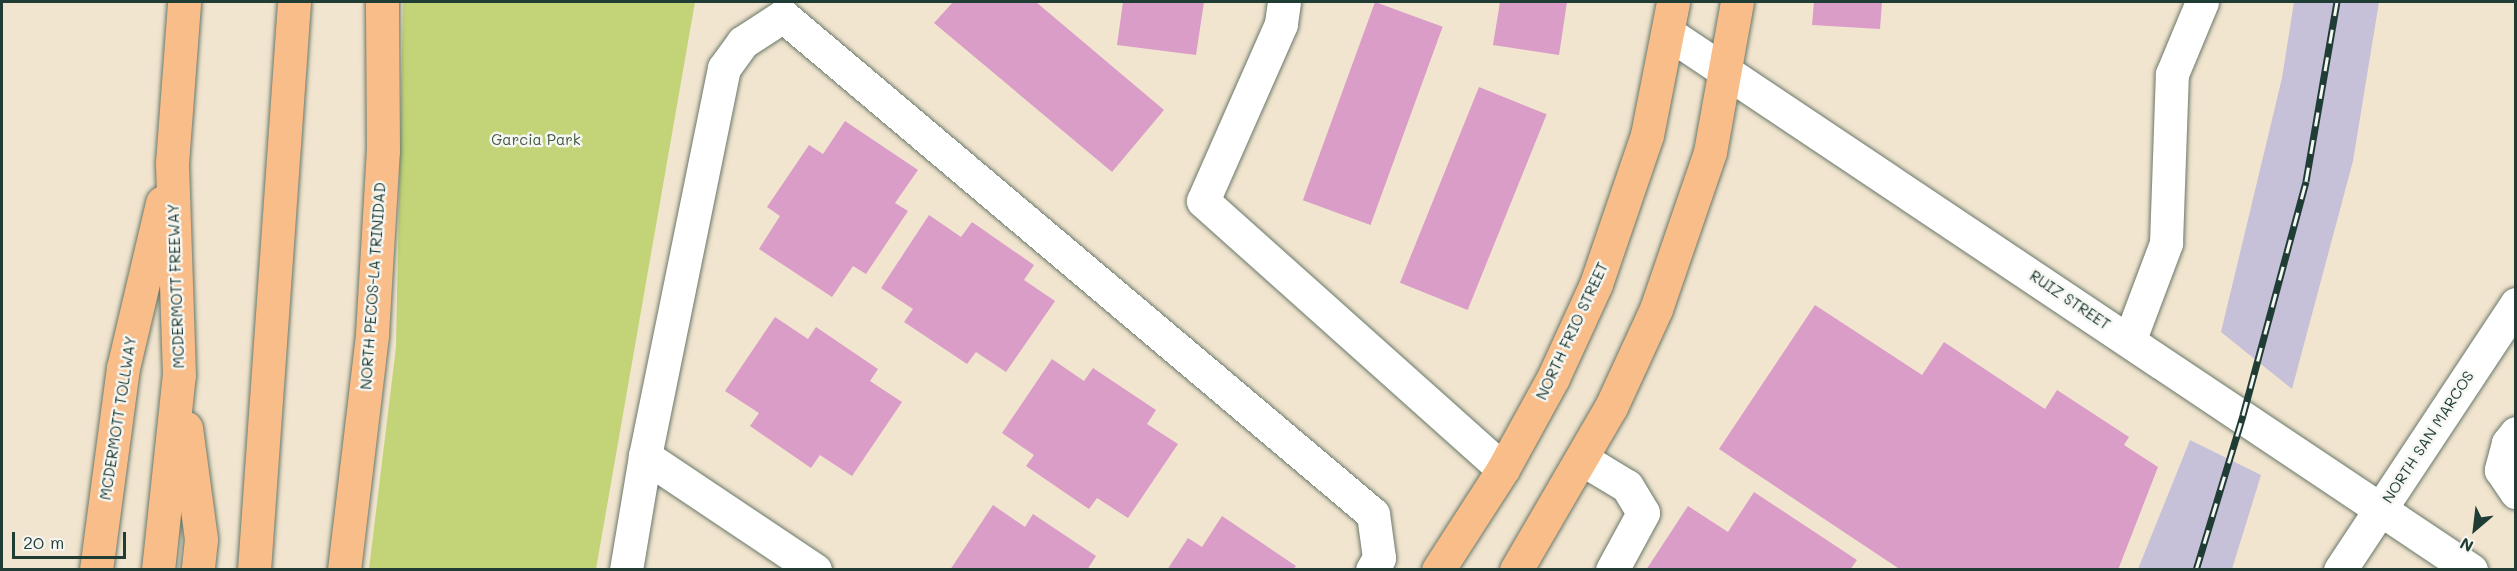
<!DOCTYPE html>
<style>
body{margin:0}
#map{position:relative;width:2517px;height:571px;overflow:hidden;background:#f2e5cf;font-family:Mali,sans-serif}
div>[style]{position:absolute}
.industrial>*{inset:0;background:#c6c0d9}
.green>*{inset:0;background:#c2d477}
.building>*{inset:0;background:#d99dc8;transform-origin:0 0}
.roads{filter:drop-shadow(0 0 2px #69786a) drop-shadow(0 0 2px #69786a)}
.minor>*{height:33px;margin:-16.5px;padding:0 16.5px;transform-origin:16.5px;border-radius:16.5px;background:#fff}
.major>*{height:33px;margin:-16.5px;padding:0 16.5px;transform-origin:16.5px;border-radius:16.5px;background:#f8bd89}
.highway>*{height:33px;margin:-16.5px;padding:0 16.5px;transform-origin:16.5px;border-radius:16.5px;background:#f8bd89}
.rail>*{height:7px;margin-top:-3.5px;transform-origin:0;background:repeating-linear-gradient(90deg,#f6f6f2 0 14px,#1f3d34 0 28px);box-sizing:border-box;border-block:2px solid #1f3d34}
span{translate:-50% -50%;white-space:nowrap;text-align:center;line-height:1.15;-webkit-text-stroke:5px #f6f6f2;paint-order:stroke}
.park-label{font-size:15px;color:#405b41}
.street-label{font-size:15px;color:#1f3d34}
.frame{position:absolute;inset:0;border:3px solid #1f3d34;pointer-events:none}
.north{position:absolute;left:2445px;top:499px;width:60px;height:60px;-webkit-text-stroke:4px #f6f6f2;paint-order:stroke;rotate:208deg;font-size:16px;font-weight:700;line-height:24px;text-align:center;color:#1f3d34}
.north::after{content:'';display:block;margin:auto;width:21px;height:27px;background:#1f3d34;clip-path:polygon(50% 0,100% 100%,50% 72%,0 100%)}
.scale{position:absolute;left:12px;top:532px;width:114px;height:27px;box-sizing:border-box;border:3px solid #1f3d34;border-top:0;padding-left:8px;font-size:18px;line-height:21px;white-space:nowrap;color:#1f3d34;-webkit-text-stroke:4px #f6f6f2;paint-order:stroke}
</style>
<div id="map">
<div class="industrial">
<i style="clip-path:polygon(2294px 2px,2379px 2px,2353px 161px,2292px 389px,2221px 332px,2282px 78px)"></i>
<i style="clip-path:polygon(2190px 440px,2261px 475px,2232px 569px,2138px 569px)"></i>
</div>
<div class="green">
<i style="clip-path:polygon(403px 2px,695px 2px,596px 569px,369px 569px,396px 347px)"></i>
</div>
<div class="building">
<i style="clip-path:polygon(953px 2px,1036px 2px,1164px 110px,1112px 172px,934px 23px)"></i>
<i style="clip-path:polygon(1123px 2px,1204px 2px,1196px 55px,1117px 45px)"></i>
<i style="left:1375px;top:2px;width:72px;height:211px;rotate:20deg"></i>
<i style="clip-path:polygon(1500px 2px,1567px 2px,1559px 55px,1493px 45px)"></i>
<i style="clip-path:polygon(1814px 2px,1882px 2px,1880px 29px,1812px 25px)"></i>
<i style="left:1479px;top:87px;width:73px;height:211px;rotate:22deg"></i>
<i style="clip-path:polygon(845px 121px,918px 170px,895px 203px,908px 211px,866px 274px,853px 266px,832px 297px,759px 249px,780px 216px,767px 207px,809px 145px,823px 154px)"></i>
<i style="clip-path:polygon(929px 215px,961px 237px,972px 222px,1034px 265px,1024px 280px,1055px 301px,1006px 372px,976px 352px,967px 364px,904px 322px,913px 309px,881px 288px)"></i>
<i style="clip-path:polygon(1815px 305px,1922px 375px,1944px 342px,2045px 409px,2057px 390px,2129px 437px,2124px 445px,2158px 467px,2118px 570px,1901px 570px,1719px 449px)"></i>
<i style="clip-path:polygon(775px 317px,808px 339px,816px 327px,878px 369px,870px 381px,902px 402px,852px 476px,820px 455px,811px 468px,750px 426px,759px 413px,725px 391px)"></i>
<i style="clip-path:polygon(1052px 359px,1084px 381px,1093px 368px,1156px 410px,1147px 424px,1178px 444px,1128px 518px,1097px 498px,1089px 509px,1026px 466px,1034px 455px,1002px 433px)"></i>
<i style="clip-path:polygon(1754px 492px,1857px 560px,1850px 570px,1646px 570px,1688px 506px,1728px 532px)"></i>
<i style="clip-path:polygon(993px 505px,1025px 527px,1033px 514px,1096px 556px,1087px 570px,950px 570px)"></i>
<i style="clip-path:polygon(1222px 516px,1296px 566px,1293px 570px,1167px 570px,1188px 538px,1202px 547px)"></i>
</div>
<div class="roads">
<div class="minor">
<i style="left:1284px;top:2px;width:22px;rotate:98deg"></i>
<i style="left:1281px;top:24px;width:193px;rotate:113.8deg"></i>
<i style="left:1203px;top:201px;width:402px;rotate:41.8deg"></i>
<i style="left:1668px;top:33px;width:966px;rotate:33.77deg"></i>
<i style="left:2130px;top:339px;width:103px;rotate:-69.4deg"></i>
<i style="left:2166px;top:243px;width:169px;rotate:-88deg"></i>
<i style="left:2172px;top:74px;width:78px;rotate:-67.4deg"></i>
<i style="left:2516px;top:433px;width:13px;rotate:129deg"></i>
<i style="left:2508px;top:443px;width:28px;rotate:105deg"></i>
<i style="left:2501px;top:470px;width:27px;rotate:56deg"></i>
<i style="left:1582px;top:459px;width:52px;rotate:31deg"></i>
<i style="left:1627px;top:486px;width:31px;rotate:59deg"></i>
<i style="left:1643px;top:513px;width:65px;rotate:118.5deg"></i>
<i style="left:626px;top:570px;width:116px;rotate:-80.5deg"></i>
<i style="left:815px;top:570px;width:205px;rotate:-146.2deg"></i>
<i style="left:645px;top:456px;width:396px;rotate:-78.5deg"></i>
<i style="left:724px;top:68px;width:32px;rotate:-54deg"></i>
<i style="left:743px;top:42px;width:48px;rotate:-33deg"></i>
<i style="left:783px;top:16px;width:772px;rotate:40.17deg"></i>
<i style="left:1373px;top:514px;width:44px;rotate:82.2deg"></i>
<i style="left:1379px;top:558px;width:14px;rotate:120deg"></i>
<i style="left:2340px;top:570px;width:319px;rotate:-56.5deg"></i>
</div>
<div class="major">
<i style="left:344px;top:570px;width:238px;rotate:-83.2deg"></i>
<i style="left:372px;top:334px;width:183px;rotate:-86.6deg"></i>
<i style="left:383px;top:151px;width:149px;rotate:-90.4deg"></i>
<i style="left:1438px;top:570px;width:120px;rotate:-57.2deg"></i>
<i style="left:1503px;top:469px;width:104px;rotate:-61.2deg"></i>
<i style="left:1553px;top:378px;width:103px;rotate:-65.4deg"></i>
<i style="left:1596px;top:284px;width:157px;rotate:-71.1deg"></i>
<i style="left:1647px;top:135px;width:136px;rotate:-78.9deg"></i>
<i style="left:1516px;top:570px;width:189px;rotate:-59.8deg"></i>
<i style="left:1611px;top:407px;width:108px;rotate:-65.3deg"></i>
<i style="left:1656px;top:309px;width:166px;rotate:-71deg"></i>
<i style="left:1710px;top:152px;width:152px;rotate:-79.8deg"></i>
</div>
<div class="highway">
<i style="left:186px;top:428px;width:112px;rotate:82.3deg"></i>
<i style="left:201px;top:539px;width:31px;rotate:96deg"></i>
<i style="left:96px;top:570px;width:204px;rotate:-82.4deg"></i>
<i style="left:123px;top:368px;width:170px;rotate:-76.7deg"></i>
<i style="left:158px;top:570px;width:196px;rotate:-83.9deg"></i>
<i style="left:179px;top:375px;width:212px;rotate:-91.9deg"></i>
<i style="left:172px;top:163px;width:161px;rotate:-85.7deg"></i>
<i style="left:254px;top:570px;width:569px;rotate:-85.97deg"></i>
</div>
</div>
<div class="rail">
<i style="left:2196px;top:570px;width:162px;rotate:-73.1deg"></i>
<i style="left:2243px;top:415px;width:242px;rotate:-74.9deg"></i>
<i style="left:2306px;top:181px;width:182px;rotate:-80.2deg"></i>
</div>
<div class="park-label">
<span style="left:536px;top:140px">Garcia Park</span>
</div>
<div class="street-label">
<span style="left:176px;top:286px;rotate:-92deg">MCDERMOTT FREEWAY</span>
<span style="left:373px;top:286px;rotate:-86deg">NORTH PECOS-LA TRINIDAD</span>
<span style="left:2070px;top:300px;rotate:34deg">RUIZ STREET</span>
<span style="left:1572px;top:331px;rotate:-65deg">NORTH FRIO STREET</span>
<span style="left:118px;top:418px;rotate:-81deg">MCDERMOTT TOLLWAY</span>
<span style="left:2428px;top:437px;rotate:-57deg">NORTH SAN MARCOS</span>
</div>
<div class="frame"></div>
<div class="north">N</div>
<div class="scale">20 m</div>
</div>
